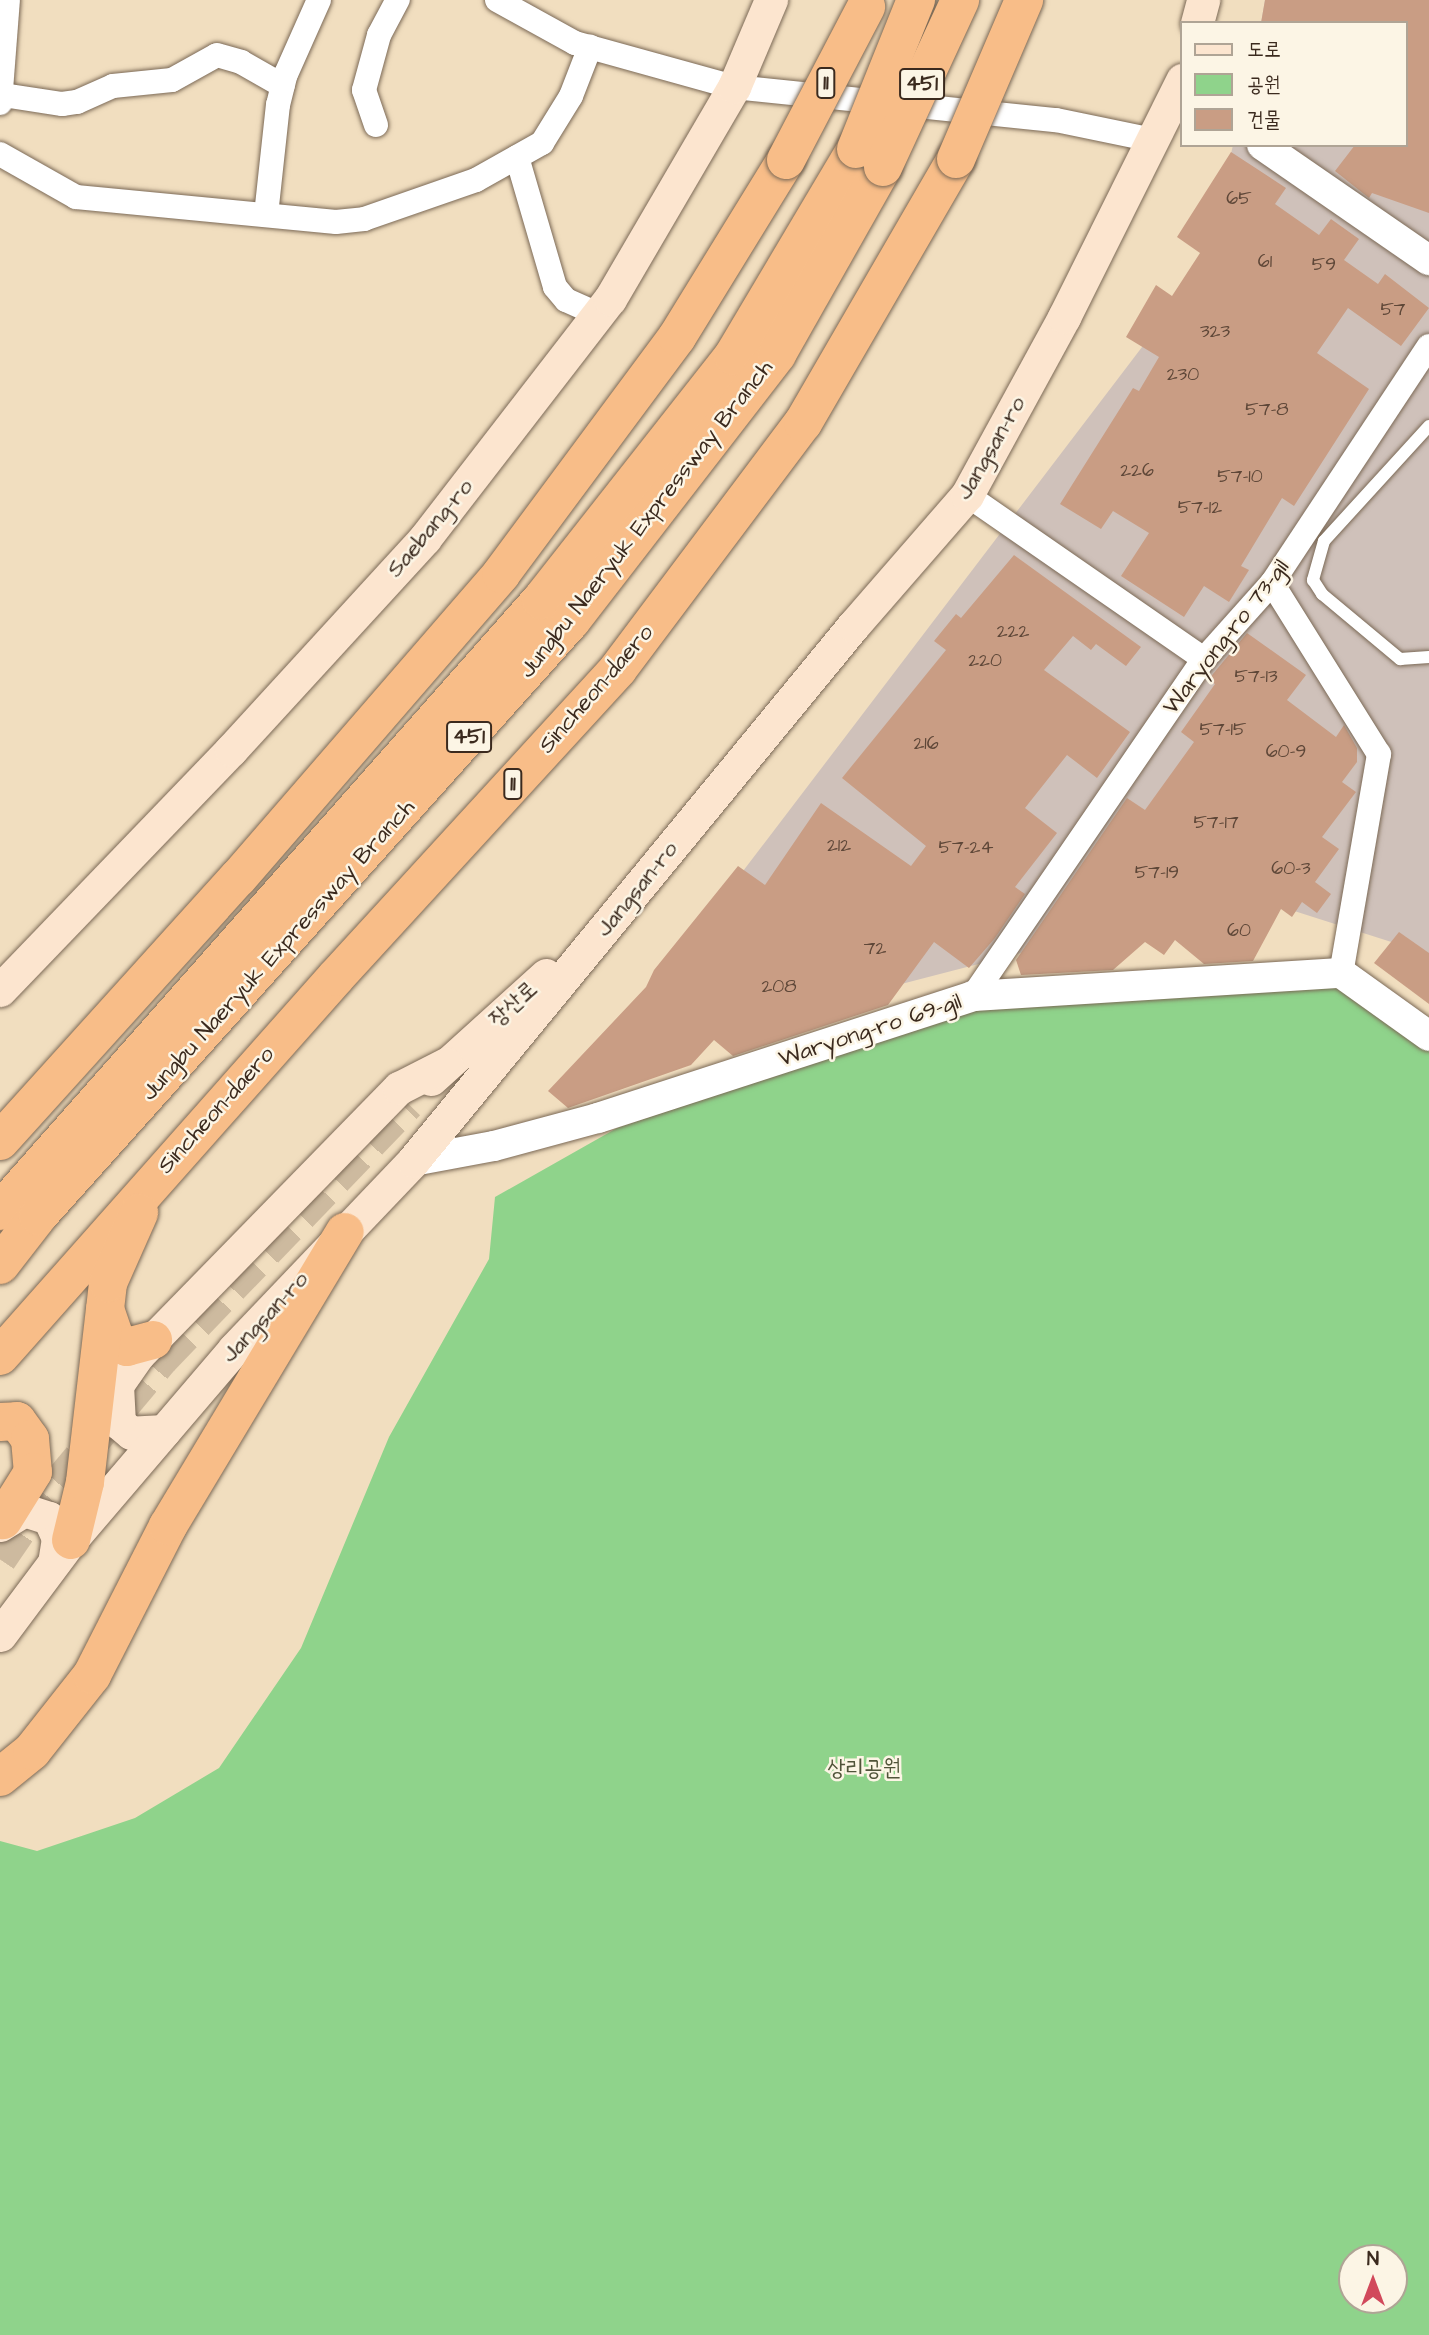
<!DOCTYPE html>
<meta charset="utf-8">
<style>
body{margin:0}
#map{position:relative;width:1429px;height:2335px;overflow:hidden;background:#f1debf;font-family:"Architects Daughter","Poor Story",sans-serif}
div>[style]{position:absolute}
.industrial>*{inset:0;background:#cfc1ba}
.green>*{inset:0;background:#8fd38b}
.building>*{inset:0;background:#c99d84}
.secondary-tunnel>*{height:33px;margin-top:-16.5px;transform-origin:0;background:repeating-linear-gradient(90deg,#cdba9f 0 33px,transparent 0 50px)}
.roads{filter:drop-shadow(0 0 2px #7b6956) drop-shadow(0 0 2px #7b6956)}
.service>*{height:12px;margin:-6px;padding:0 6px;transform-origin:6px;border-radius:6px;background:#fff}
.minor>*{height:24px;margin:-12px;padding:0 12px;transform-origin:12px;border-radius:12px;background:#fff}
.tertiary>*{height:30px;margin:-15px;padding:0 15px;transform-origin:15px;border-radius:15px;background:#fff}
.secondary>*{height:33px;margin:-16.5px;padding:0 16.5px;transform-origin:16.5px;border-radius:16.5px;background:#fce5cf}
.trunk>*{height:38px;margin:-19px;padding:0 19px;transform-origin:19px;border-radius:19px;background:#f8bd88}
.motorway>*{height:38px;margin:-19px;padding:0 19px;transform-origin:19px;border-radius:19px;background:#f8bd88}
.bridges{filter:drop-shadow(0 0 2px #7b6956) drop-shadow(0 0 2px #7b6956)}
.trunk-bridge>*{height:38px;margin:-19px;padding:0 19px;transform-origin:19px;border-radius:19px;background:#f8bd88}
.motorway-bridge>*{height:38px;margin:-19px;padding:0 19px;transform-origin:19px;border-radius:19px;background:#f8bd88}
span{translate:-50% -50%;white-space:nowrap;text-align:center;line-height:1.15;-webkit-text-stroke:5px #fcf5e5;paint-order:stroke}
.number-label{font-size:19px;color:#5e4738}
.number-label span{-webkit-text-stroke-width:0}
.shield-label span{padding:2px 5px;background:#fcf5e5;border:2px solid;border-radius:5px;-webkit-text-stroke-width:0}
.shield-label{font-size:21px;color:#3b2a1e;font-weight:700}
.street-label{font-size:23px;color:#3b2a1e}
.park-label{font-size:23px;color:#505439}
.legend{position:absolute;left:1180px;top:21px;width:228px;height:126px;box-sizing:border-box;background:#fcf5e5;border:2px solid #afa495;margin:0;padding:9px 12px;list-style:none;font-size:21px;color:#3b2a1e}
.legend li{display:flex;align-items:center;gap:14px;height:35px}
.legend b{width:35px;border:2px solid #afa495}
.north{position:absolute;left:1338px;top:2244px;width:70px;height:70px;box-sizing:border-box;background:#fcf5e5;border:2px solid #afa495;border-radius:50%;rotate:0deg;font-size:19px;font-weight:700;line-height:28px;text-align:center;color:#3b2a1e}
.north::after{content:'';display:block;margin:auto;width:24px;height:32px;background:#d1495b;clip-path:polygon(50% 0,100% 100%,50% 72%,0 100%)}
</style>
<div id="map">
<div class="industrial">
<i style="clip-path:polygon(1265px 0,1429px 0,1429px 954px,1244px 895px,597px 1063px,1206px 263px,1233px 145px,1406px 145px,1406px 23px,1261px 23px)"></i>
</div>
<div class="green">
<i style="clip-path:polygon(evenodd,1342px 986px,1429px 1050px,1429px 2335px,0 2335px,0 1841px,37px 1851px,135px 1818px,219px 1768px,301px 1648px,389px 1437px,489px 1259px,495px 1197px,617px 1128px,972px 1008px,1342px 986px,1352px 2258px,1394px 2258px,1394px 2300px,1352px 2300px,1352px 2258px)"></i>
</div>
<div class="building">
<i style="clip-path:polygon(1265px 0,1429px 0,1429px 213px,1372px 193px,1369px 198px,1335px 171px,1355px 145px,1406px 145px,1406px 23px,1261px 23px)"></i>
<i style="clip-path:polygon(1231px 152px,1286px 188px,1275px 204px,1319px 235px,1331px 219px,1359px 239px,1344px 260px,1378px 284px,1385px 274px,1429px 308px,1401px 346px,1348px 308px,1317px 353px,1369px 389px,1294px 506px,1282px 498px,1241px 566px,1249px 570px,1229px 602px,1204px 586px,1184px 617px,1121px 576px,1149px 533px,1113px 511px,1101px 529px,1060px 504px,1133px 388px,1139px 391px,1159px 357px,1126px 337px,1156px 285px,1172px 296px,1200px 253px,1177px 237px)"></i>
<i style="clip-path:polygon(1014px 555px,1141px 647px,1126px 666px,1096px 644px,1091px 650px,1073px 636px,1044px 670px,1130px 732px,1097px 778px,1067px 755px,1025px 808px,1057px 833px,1015px 887px,1025px 894px,995px 938px,969px 968px,934px 942px,888px 1005px,733px 1056px,714px 1040px,691px 1065px,568px 1108px,548px 1091px,646px 987px,654px 970px,738px 866px,765px 885px,821px 803px,911px 866px,926px 846px,842px 778px,946px 650px,934px 641px,956px 614px,961px 618px)"></i>
<i style="clip-path:polygon(1247px 633px,1306px 675px,1287px 700px,1336px 737px,1344px 725px,1357px 748px,1357px 762px,1342px 782px,1356px 792px,1322px 837px,1339px 849px,1315px 882px,1331px 894px,1317px 913px,1302px 902px,1292px 917px,1281px 909px,1253px 961px,1204px 964px,1175px 940px,1164px 955px,1145px 942px,1113px 970px,1021px 975px,1016px 960px,1127px 798px,1145px 810px,1194px 742px,1181px 732px,1215px 684px,1208px 680px)"></i>
<i style="clip-path:polygon(1399px 932px,1429px 953px,1429px 1004px,1374px 963px)"></i>
</div>
<div class="secondary-tunnel">
<i style="left:0;top:1559px;width:46px;rotate:-55.6deg"></i>
<i style="left:26px;top:1521px;width:212px;rotate:-50deg"></i>
<i style="left:162px;top:1359px;width:355px;rotate:-46.1deg"></i>
</div>
<div class="roads">
<div class="service">
<i style="left:1429px;top:426px;width:156px;rotate:132.4deg"></i>
<i style="left:1324px;top:541px;width:41px;rotate:105.8deg"></i>
<i style="left:1313px;top:580px;width:17px;rotate:57deg"></i>
<i style="left:1322px;top:594px;width:102px;rotate:39.8deg"></i>
<i style="left:1400px;top:659px;width:29px;rotate:-4deg"></i>
</div>
<div class="minor">
<i style="left:497px;top:0;width:89px;rotate:28.9deg"></i>
<i style="left:575px;top:43px;width:165px;rotate:15.5deg"></i>
<i style="left:734px;top:87px;width:324px;rotate:5.9deg"></i>
<i style="left:1056px;top:120px;width:99px;rotate:11.7deg"></i>
<i style="left:3px;top:95px;width:60px;rotate:8.7deg"></i>
<i style="left:62px;top:104px;width:15px;rotate:-8deg"></i>
<i style="left:77px;top:102px;width:39px;rotate:-24deg"></i>
<i style="left:113px;top:86px;width:59px;rotate:-5.8deg"></i>
<i style="left:172px;top:80px;width:51px;rotate:-29.1deg"></i>
<i style="left:217px;top:55px;width:25px;rotate:16deg"></i>
<i style="left:241px;top:62px;width:48px;rotate:29.7deg"></i>
<i style="left:0;top:103px;width:103px;rotate:-85.6deg"></i>
<i style="left:376px;top:125px;width:37px;rotate:-109deg"></i>
<i style="left:364px;top:90px;width:57px;rotate:-74.7deg"></i>
<i style="left:379px;top:35px;width:40px;rotate:-62deg"></i>
<i style="left:0;top:154px;width:87px;rotate:29.5deg"></i>
<i style="left:76px;top:197px;width:261px;rotate:5.5deg"></i>
<i style="left:336px;top:222px;width:28px;rotate:-6deg"></i>
<i style="left:364px;top:219px;width:119px;rotate:-19.2deg"></i>
<i style="left:476px;top:180px;width:76px;rotate:-29.3deg"></i>
<i style="left:542px;top:143px;width:55px;rotate:-58.3deg"></i>
<i style="left:571px;top:96px;width:53px;rotate:-68.8deg"></i>
<i style="left:517px;top:157px;width:135px;rotate:73.7deg"></i>
<i style="left:555px;top:287px;width:17px;rotate:50deg"></i>
<i style="left:566px;top:300px;width:35px;rotate:24deg"></i>
<i style="left:266px;top:215px;width:111px;rotate:-83.8deg"></i>
<i style="left:278px;top:105px;width:32px;rotate:-76deg"></i>
<i style="left:286px;top:74px;width:81px;rotate:-66deg"></i>
<i style="left:967px;top:495px;width:288px;rotate:34.7deg"></i>
<i style="left:1272px;top:583px;width:202px;rotate:58deg"></i>
<i style="left:1379px;top:754px;width:222px;rotate:99.8deg"></i>
<i style="left:973px;top:996px;width:409px;rotate:-55.6deg"></i>
<i style="left:1204px;top:659px;width:102px;rotate:-48.2deg"></i>
<i style="left:1272px;top:583px;width:284px;rotate:-56.5deg"></i>
</div>
<div class="tertiary">
<i style="left:1262px;top:145px;width:203px;rotate:34.6deg"></i>
<i style="left:413px;top:1161px;width:82px;rotate:-10.5deg"></i>
<i style="left:494px;top:1146px;width:108px;rotate:-15.1deg"></i>
<i style="left:598px;top:1118px;width:394px;rotate:-18deg"></i>
<i style="left:973px;top:996px;width:369px;rotate:-3.6deg"></i>
<i style="left:1341px;top:973px;width:108px;rotate:35.6deg"></i>
</div>
<div class="secondary">
<i style="left:1197px;top:23px;width:24px;rotate:-75deg"></i>
<i style="left:0;top:990px;width:333px;rotate:-46.1deg"></i>
<i style="left:231px;top:750px;width:287px;rotate:-47.5deg"></i>
<i style="left:425px;top:538px;width:302px;rotate:-52.3deg"></i>
<i style="left:610px;top:299px;width:246px;rotate:-59.7deg"></i>
<i style="left:734px;top:87px;width:95px;rotate:-67deg"></i>
<i style="left:431px;top:1079px;width:155px;rotate:-42.1deg"></i>
<i style="left:164px;top:1431px;width:33px;rotate:177deg"></i>
<i style="left:131px;top:1433px;width:16px;rotate:-140deg"></i>
<i style="left:119px;top:1423px;width:38px;rotate:-93deg"></i>
<i style="left:117px;top:1385px;width:38px;rotate:-55deg"></i>
<i style="left:139px;top:1354px;width:372px;rotate:-45.7deg"></i>
<i style="left:399px;top:1088px;width:53px;rotate:-27.1deg"></i>
<i style="left:0;top:1525px;width:28px;rotate:-32deg"></i>
<i style="left:24px;top:1510px;width:26px;rotate:18deg"></i>
<i style="left:49px;top:1518px;width:22px;rotate:66deg"></i>
<i style="left:58px;top:1538px;width:24px;rotate:99deg"></i>
<i style="left:0;top:1635px;width:119px;rotate:-53.2deg"></i>
<i style="left:71px;top:1540px;width:251px;rotate:-49.5deg"></i>
<i style="left:234px;top:1349px;width:260px;rotate:-46.4deg"></i>
<i style="left:413px;top:1161px;width:693px;rotate:-50.57deg"></i>
<i style="left:853px;top:626px;width:174px;rotate:-49deg"></i>
<i style="left:967px;top:495px;width:203px;rotate:-61.4deg"></i>
<i style="left:1064px;top:317px;width:265px;rotate:-63.5deg"></i>
</div>
<div class="trunk">
<i style="left:0;top:1141px;width:355px;rotate:-47.9deg"></i>
<i style="left:238px;top:878px;width:402px;rotate:-49.1deg"></i>
<i style="left:501px;top:574px;width:295px;rotate:-53.4deg"></i>
<i style="left:677px;top:337px;width:208px;rotate:-58.4deg"></i>
<i style="left:105px;top:1309px;width:31px;rotate:71deg"></i>
<i style="left:115px;top:1338px;width:15px;rotate:37deg"></i>
<i style="left:127px;top:1347px;width:27px;rotate:-15deg"></i>
<i style="left:0;top:1356px;width:506px;rotate:-48.44deg"></i>
<i style="left:336px;top:977px;width:418px;rotate:-47.5deg"></i>
<i style="left:618px;top:669px;width:308px;rotate:-53.1deg"></i>
<i style="left:803px;top:423px;width:305px;rotate:-59.9deg"></i>
<i style="left:0;top:1422px;width:17px;rotate:-3deg"></i>
<i style="left:17px;top:1421px;width:22px;rotate:54deg"></i>
<i style="left:30px;top:1439px;width:33px;rotate:85deg"></i>
<i style="left:33px;top:1472px;width:57px;rotate:122deg"></i>
<i style="left:71px;top:1540px;width:60px;rotate:-76.4deg"></i>
<i style="left:85px;top:1482px;width:200px;rotate:-83.4deg"></i>
<i style="left:108px;top:1283px;width:77px;rotate:-66.1deg"></i>
<i style="left:0;top:1777px;width:41px;rotate:-39.1deg"></i>
<i style="left:32px;top:1751px;width:97px;rotate:-51.7deg"></i>
<i style="left:92px;top:1675px;width:167px;rotate:-63deg"></i>
<i style="left:168px;top:1526px;width:343px;rotate:-59deg"></i>
</div>
<div class="motorway">
<i style="left:0;top:1211px;width:816px;rotate:-48.48deg"></i>
<i style="left:541px;top:600px;width:310px;rotate:-51.8deg"></i>
<i style="left:733px;top:356px;width:241px;rotate:-59.3deg"></i>
<i style="left:0;top:1265px;width:62px;rotate:-52.2deg"></i>
<i style="left:38px;top:1216px;width:799px;rotate:-48.15deg"></i>
<i style="left:571px;top:621px;width:337px;rotate:-52.3deg"></i>
<i style="left:777px;top:354px;width:215px;rotate:-60.5deg"></i>
</div>
</div>
<div class="bridges">
<div class="trunk-bridge">
<i style="left:956px;top:159px;width:173px;rotate:-66.8deg"></i>
<i style="left:786px;top:160px;width:173px;rotate:-62.4deg"></i>
</div>
<div class="motorway-bridge">
<i style="left:856px;top:149px;width:161px;rotate:-68.1deg"></i>
<i style="left:883px;top:167px;width:184px;rotate:-65.2deg"></i>
</div>
</div>
<div class="number-label">
<span style="left:1239px;top:199px">65</span>
<span style="left:1265px;top:262px">61</span>
<span style="left:1324px;top:265px">59</span>
<span style="left:1393px;top:310px">57</span>
<span style="left:1215px;top:332px">323</span>
<span style="left:1183px;top:375px">230</span>
<span style="left:1267px;top:410px">57-8</span>
<span style="left:1137px;top:471px">226</span>
<span style="left:1240px;top:477px">57-10</span>
<span style="left:1200px;top:508px">57-12</span>
<span style="left:1013px;top:632px">222</span>
<span style="left:985px;top:661px">220</span>
<span style="left:1256px;top:677px">57-13</span>
<span style="left:1223px;top:730px">57-15</span>
<span style="left:926px;top:744px">216</span>
<span style="left:1286px;top:752px">60-9</span>
<span style="left:1216px;top:823px">57-17</span>
<span style="left:839px;top:846px">212</span>
<span style="left:966px;top:848px">57-24</span>
<span style="left:1291px;top:869px">60-3</span>
<span style="left:1157px;top:873px">57-19</span>
<span style="left:1239px;top:931px">60</span>
<span style="left:875px;top:949px">72</span>
<span style="left:779px;top:987px">208</span>
</div>
<div class="shield-label">
<span style="left:826px;top:83px">11</span>
<span style="left:922px;top:84px">451</span>
<span style="left:469px;top:737px">451</span>
<span style="left:513px;top:784px">11</span>
</div>
<div class="street-label">
<span style="left:991px;top:448px;rotate:-60deg">Jangsan-ro</span>
<span style="left:646px;top:519px;rotate:-52deg">Jungbu Naeryuk Expressway Branch</span>
<span style="left:430px;top:528px;rotate:-50deg">Saebang-ro</span>
<span style="left:1226px;top:637px;rotate:-52deg">Waryong-ro 73-gil</span>
<span style="left:596px;top:689px;rotate:-49deg">Sincheon-daero</span>
<span style="left:637px;top:889px;rotate:-51deg">Jangsan-ro</span>
<span style="left:278px;top:950px;rotate:-48deg">Jungbu Naeryuk Expressway Branch</span>
<span style="left:513px;top:1004px;rotate:-42deg">장산로</span>
<span style="left:870px;top:1030px;rotate:-18deg">Waryong-ro 69-gil</span>
<span style="left:216px;top:1110px;rotate:-48deg">Sincheon-daero</span>
<span style="left:265px;top:1317px;rotate:-47deg">Jangsan-ro</span>
</div>
<div class="park-label">
<span style="left:864px;top:1768px">상리공원</span>
</div>
<ul class="legend">
<li><b style="height:9px;background:#fce5cf"></b>도로</li>
<li><b style="height:19px;background:#8fd38b"></b>공원</li>
<li><b style="height:19px;background:#c99d84"></b>건물</li>
</ul>
<div class="north">N</div>
</div>
